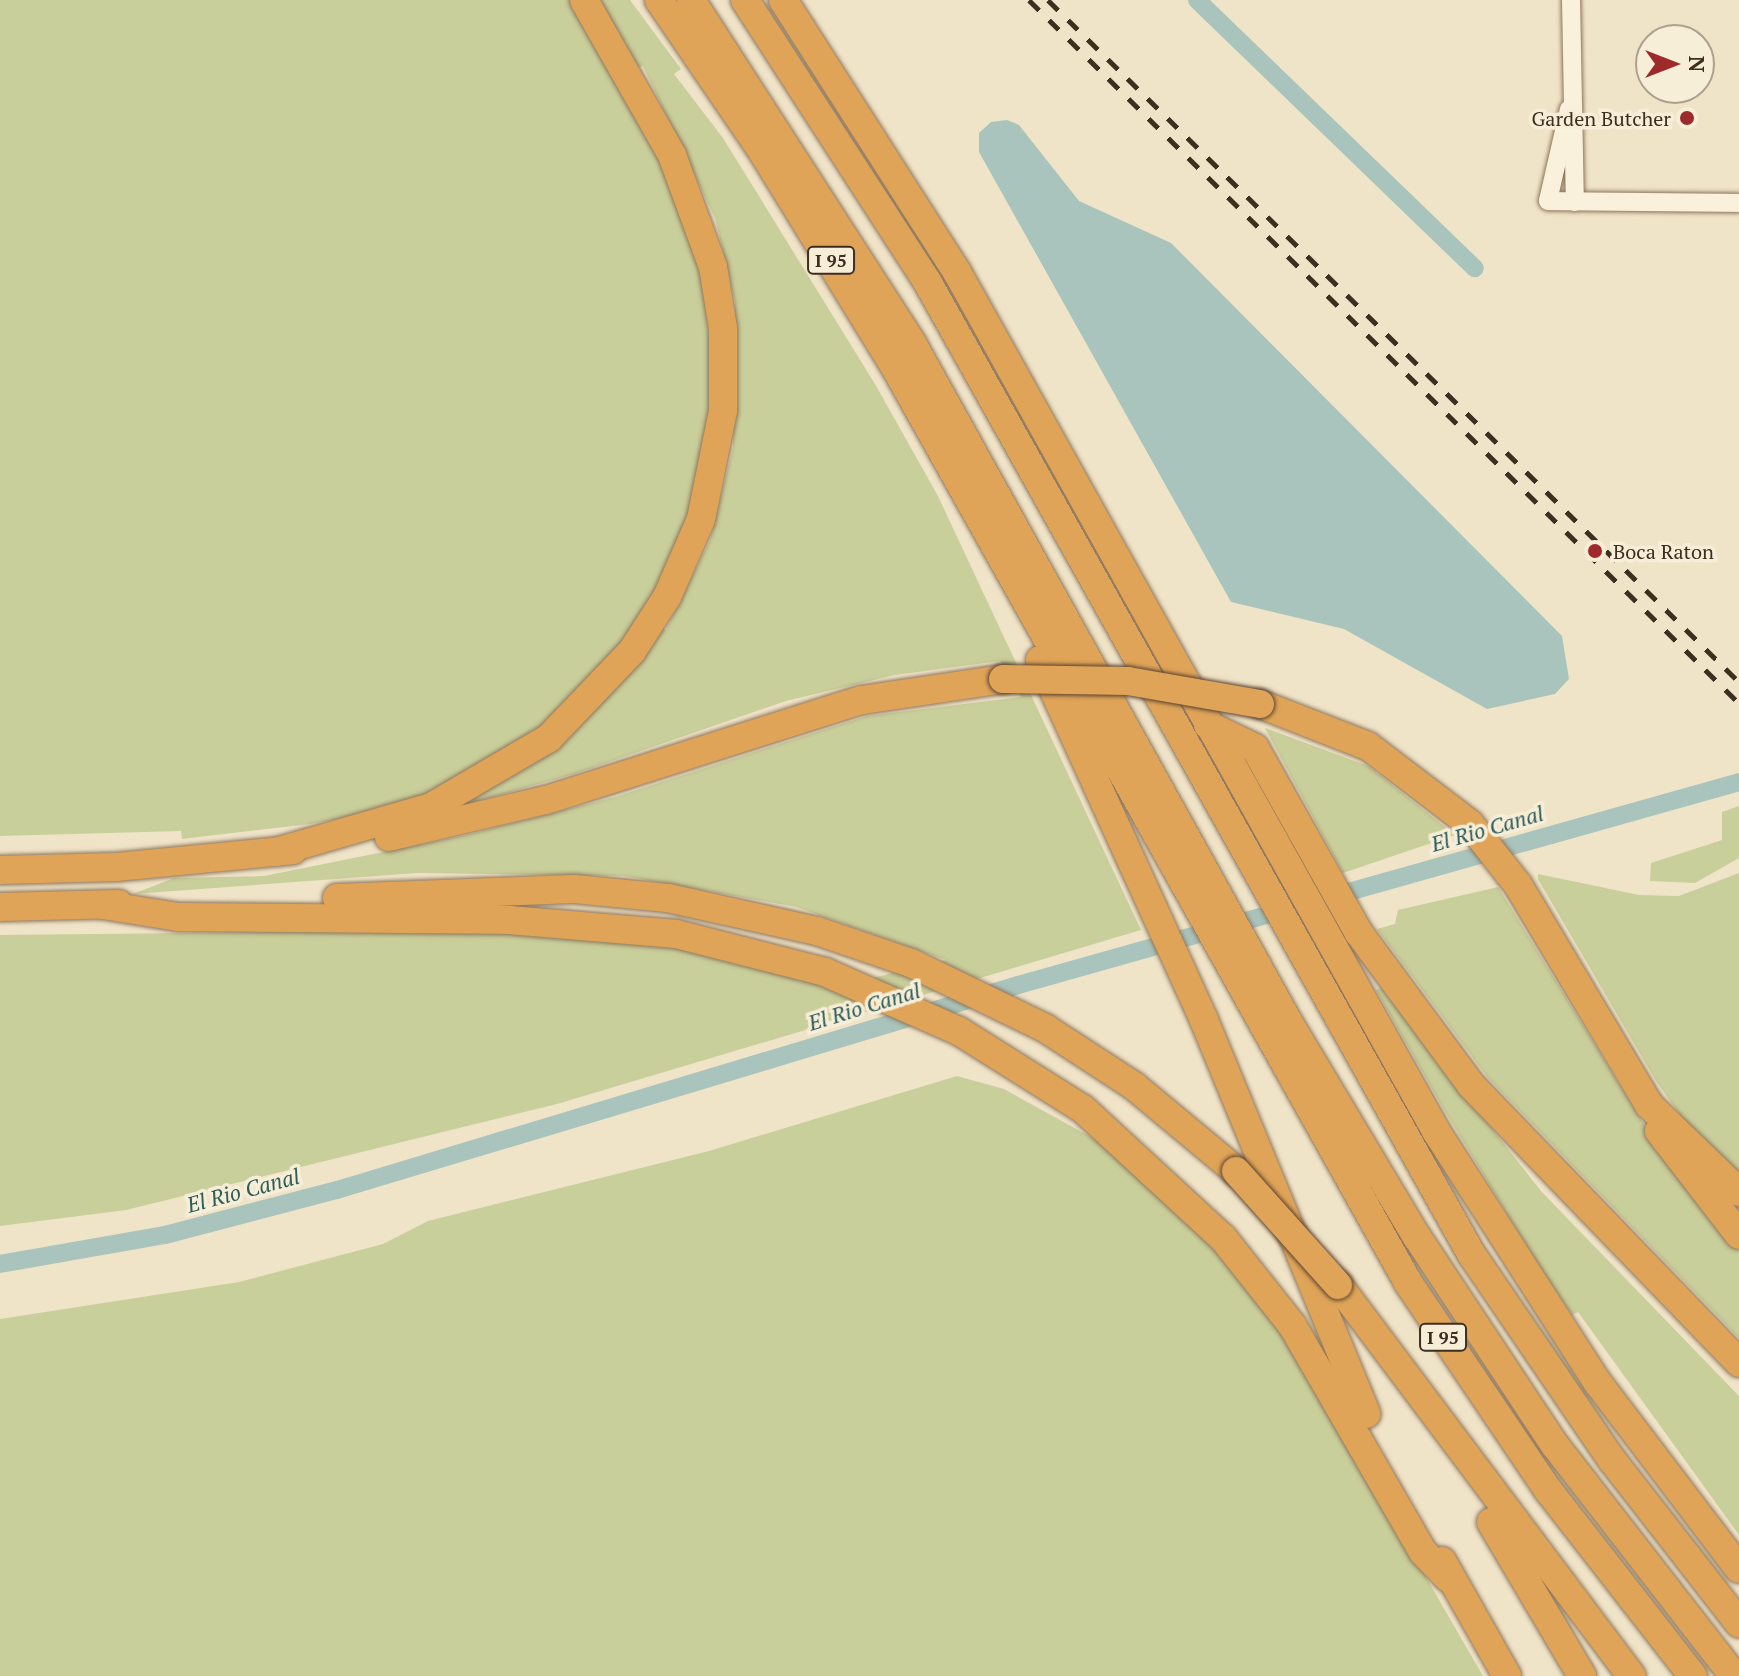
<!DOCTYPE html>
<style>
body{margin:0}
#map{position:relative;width:1739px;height:1676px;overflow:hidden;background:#f0e4c8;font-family:"PT Serif",serif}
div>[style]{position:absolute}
.green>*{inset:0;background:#c9cf9b}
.water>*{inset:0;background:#a9c4bc}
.canal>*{height:18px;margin:-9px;padding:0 9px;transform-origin:9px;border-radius:9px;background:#a9c4bc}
.roads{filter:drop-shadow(0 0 2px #8d765c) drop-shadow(0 0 2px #8d765c)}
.minor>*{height:18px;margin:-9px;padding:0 9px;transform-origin:9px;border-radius:9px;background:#faf1dc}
.highway>*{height:28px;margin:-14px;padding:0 14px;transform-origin:14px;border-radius:14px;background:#e0a458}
.rail>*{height:5px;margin-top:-2.5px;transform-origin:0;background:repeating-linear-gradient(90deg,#3d2e20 0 14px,transparent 0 28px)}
.bridges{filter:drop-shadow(0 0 2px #5b4430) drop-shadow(0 0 2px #5b4430)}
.highway-bridge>*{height:28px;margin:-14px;padding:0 14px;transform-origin:14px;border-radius:14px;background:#e0a458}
.dots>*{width:22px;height:22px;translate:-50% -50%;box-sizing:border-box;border:4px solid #f7eed8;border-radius:50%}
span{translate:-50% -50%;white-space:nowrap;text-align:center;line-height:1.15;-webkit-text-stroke:7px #f7eed8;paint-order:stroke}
.shield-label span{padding:2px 6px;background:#f7eed8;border:2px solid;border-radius:6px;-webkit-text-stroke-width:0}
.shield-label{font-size:18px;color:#3d2e20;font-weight:700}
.poi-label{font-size:20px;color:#3d2e20}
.right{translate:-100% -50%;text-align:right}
.left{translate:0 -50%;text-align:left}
.water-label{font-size:22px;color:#2f5d5a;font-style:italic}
.north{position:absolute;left:1635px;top:24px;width:80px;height:80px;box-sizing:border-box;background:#f7eed8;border:2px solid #ada18e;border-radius:50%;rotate:90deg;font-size:22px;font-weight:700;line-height:32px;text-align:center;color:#3d2e20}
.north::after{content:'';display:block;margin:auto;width:28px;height:36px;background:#9e2a2b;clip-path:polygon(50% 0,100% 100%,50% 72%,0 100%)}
</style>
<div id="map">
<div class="green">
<i style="clip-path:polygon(0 0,571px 0,674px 183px,699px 252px,715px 385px,692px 514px,638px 629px,532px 742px,411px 806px,310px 824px,182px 839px,181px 831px,0 836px)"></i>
<i style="clip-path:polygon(587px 0,630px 0,681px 69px,674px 74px,723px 138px,875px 384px,938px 496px,1141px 930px,557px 1104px,126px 1210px,0 1226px,0 935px,483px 930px,699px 950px,832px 988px,946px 960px,796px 907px,624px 876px,417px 873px,133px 894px,174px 878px,264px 876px,463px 836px,615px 797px,867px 716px,1021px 697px,1000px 661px,895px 675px,786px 701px,574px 774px,467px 804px,659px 625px,666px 630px,710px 540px,733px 448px,735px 301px,715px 218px,643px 66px,633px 70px)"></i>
<i style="clip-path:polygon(1265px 728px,1368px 766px,1455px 835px,1343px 873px)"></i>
<i style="clip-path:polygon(1739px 806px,1739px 858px,1695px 883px,1650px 881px,1651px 863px,1722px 840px,1722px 812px)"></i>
<i style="clip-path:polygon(1739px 873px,1739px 1176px,1683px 1119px,1656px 1081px,1538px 879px,1538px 874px,1639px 895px,1679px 896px)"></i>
<i style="clip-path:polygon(1498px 887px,1675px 1175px,1739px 1250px,1739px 1338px,1488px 1078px,1377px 929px,1395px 924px,1398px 910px)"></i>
<i style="clip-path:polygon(1381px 988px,1541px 1191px,1739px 1396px,1739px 1535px,1578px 1312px,1572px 1315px,1542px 1271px,1443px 1108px,1376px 990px)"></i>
<i style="clip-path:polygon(957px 1076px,1004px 1089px,1109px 1147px,1214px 1249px,1297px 1354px,1483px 1676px,0 1676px,0 1319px,239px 1282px,383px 1244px,428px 1221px,709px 1151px)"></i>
</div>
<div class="water">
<i style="clip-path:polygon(1007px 120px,1019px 125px,1079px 201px,1171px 243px,1562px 636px,1569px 679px,1555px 694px,1487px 709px,1344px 629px,1231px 602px,979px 152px,979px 133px,991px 122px)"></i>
</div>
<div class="canal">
<i style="left:1197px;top:0;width:386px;rotate:44deg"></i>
<i style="left:0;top:1264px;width:168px;rotate:-10deg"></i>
<i style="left:165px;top:1235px;width:178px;rotate:-14.7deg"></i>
<i style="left:337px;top:1190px;width:711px;rotate:-16.75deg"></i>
<i style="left:1018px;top:985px;width:749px;rotate:-15.72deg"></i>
</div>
<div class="roads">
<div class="minor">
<i style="left:1571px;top:0;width:202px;rotate:88.9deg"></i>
<i style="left:1569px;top:109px;width:94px;rotate:102.9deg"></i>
<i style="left:1548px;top:201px;width:191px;rotate:0.6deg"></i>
</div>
<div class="highway">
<i style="left:659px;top:0;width:186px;rotate:55.7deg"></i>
<i style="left:764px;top:154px;width:250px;rotate:58.4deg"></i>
<i style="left:895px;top:367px;width:1051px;rotate:60.73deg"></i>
<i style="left:1409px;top:1284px;width:249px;rotate:56deg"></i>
<i style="left:1548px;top:1490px;width:236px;rotate:52.1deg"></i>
<i style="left:691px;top:0;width:410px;rotate:57.2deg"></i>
<i style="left:913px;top:345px;width:778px;rotate:61deg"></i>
<i style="left:1290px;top:1025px;width:247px;rotate:59.1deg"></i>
<i style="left:1417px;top:1237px;width:248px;rotate:56.5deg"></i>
<i style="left:1554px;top:1444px;width:294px;rotate:52.2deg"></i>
<i style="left:745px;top:0;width:337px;rotate:57.1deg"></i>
<i style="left:928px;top:283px;width:1114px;rotate:60.77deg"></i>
<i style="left:1472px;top:1255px;width:248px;rotate:55.7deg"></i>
<i style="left:1612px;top:1460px;width:207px;rotate:52.1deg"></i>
<i style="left:783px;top:0;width:323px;rotate:57.4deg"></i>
<i style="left:957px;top:272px;width:984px;rotate:60.85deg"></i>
<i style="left:1436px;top:1131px;width:300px;rotate:57.3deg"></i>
<i style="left:1598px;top:1383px;width:233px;rotate:52.8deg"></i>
<i style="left:1040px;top:660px;width:396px;rotate:65.5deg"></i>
<i style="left:1204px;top:1020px;width:426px;rotate:67.6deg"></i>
<i style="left:1260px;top:704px;width:116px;rotate:21.3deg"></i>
<i style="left:1368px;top:746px;width:128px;rotate:37.4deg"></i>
<i style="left:1470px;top:824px;width:78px;rotate:51.8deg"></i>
<i style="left:1518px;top:885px;width:256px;rotate:59.2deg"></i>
<i style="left:1649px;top:1105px;width:125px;rotate:44deg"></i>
<i style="left:1208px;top:725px;width:52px;rotate:26.1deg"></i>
<i style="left:1255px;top:748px;width:212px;rotate:60.7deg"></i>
<i style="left:1359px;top:933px;width:189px;rotate:53.6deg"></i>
<i style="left:1471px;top:1085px;width:386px;rotate:46deg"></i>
<i style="left:389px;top:837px;width:161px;rotate:-13.3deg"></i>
<i style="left:546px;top:800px;width:331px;rotate:-17.6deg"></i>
<i style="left:862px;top:700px;width:143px;rotate:-8.5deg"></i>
<i style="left:276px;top:852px;width:161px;rotate:-16.2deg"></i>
<i style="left:431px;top:807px;width:137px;rotate:-30.3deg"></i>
<i style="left:549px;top:738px;width:120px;rotate:-46.3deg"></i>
<i style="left:632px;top:651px;width:64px;rotate:-57.1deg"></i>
<i style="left:667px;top:597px;width:85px;rotate:-66.4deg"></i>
<i style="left:701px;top:519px;width:110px;rotate:-78.5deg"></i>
<i style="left:723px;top:411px;width:83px;rotate:-90deg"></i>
<i style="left:723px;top:328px;width:62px;rotate:-99.3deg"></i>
<i style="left:713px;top:267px;width:119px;rotate:-110.1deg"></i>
<i style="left:672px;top:155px;width:178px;rotate:-119.6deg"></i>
<i style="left:0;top:870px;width:117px;rotate:-1.5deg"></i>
<i style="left:117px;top:867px;width:177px;rotate:-5.5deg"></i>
<i style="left:337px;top:898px;width:237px;rotate:-2.2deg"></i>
<i style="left:574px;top:889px;width:94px;rotate:5.5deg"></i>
<i style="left:668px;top:898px;width:153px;rotate:12.5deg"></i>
<i style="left:817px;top:931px;width:99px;rotate:18.8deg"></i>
<i style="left:911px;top:963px;width:149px;rotate:25.9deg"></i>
<i style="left:1045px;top:1028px;width:106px;rotate:33.1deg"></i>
<i style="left:1134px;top:1086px;width:133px;rotate:39.8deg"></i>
<i style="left:103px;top:905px;width:76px;rotate:9.1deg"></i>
<i style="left:178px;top:917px;width:331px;rotate:0.5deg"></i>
<i style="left:509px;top:920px;width:168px;rotate:4.8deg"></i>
<i style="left:676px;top:934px;width:154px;rotate:14.3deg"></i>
<i style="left:825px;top:972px;width:146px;rotate:23.8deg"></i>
<i style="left:959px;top:1031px;width:146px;rotate:32.2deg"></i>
<i style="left:1083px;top:1109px;width:190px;rotate:42.7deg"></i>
<i style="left:1223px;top:1238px;width:111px;rotate:51.6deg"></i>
<i style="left:1292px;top:1325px;width:262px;rotate:60deg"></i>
<i style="left:1423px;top:1552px;width:36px;rotate:46deg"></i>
<i style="left:0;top:907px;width:119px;rotate:-1.4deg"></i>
<i style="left:1659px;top:1131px;width:131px;rotate:52.4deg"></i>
<i style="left:1338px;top:1285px;width:489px;rotate:53.1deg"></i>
<i style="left:1491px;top:1522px;width:179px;rotate:59.4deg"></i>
<i style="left:1442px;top:1561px;width:132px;rotate:60.5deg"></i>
</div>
</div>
<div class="rail">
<i style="left:1029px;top:0;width:999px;rotate:44.72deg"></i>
<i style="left:1048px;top:0;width:971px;rotate:44.62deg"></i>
</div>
<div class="bridges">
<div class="highway-bridge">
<i style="left:1003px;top:679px;width:125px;rotate:0.9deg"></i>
<i style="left:1128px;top:681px;width:134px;rotate:9.9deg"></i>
<i style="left:1236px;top:1171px;width:153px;rotate:48.2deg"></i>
</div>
</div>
<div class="dots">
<i style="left:1687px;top:118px;background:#9e2a2b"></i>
<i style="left:1595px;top:551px;background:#9e2a2b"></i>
</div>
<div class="shield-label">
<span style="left:831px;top:260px">I 95</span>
<span style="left:1443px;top:1337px">I 95</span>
</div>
<div class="poi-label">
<span class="right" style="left:1671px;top:118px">Garden Butcher</span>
<span class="left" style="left:1613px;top:551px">Boca Raton</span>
</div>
<div class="water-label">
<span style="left:1487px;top:828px;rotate:-16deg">El Rio Canal</span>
<span style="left:864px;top:1006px;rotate:-17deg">El Rio Canal</span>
<span style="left:243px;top:1190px;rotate:-15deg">El Rio Canal</span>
</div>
<div class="north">N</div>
</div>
